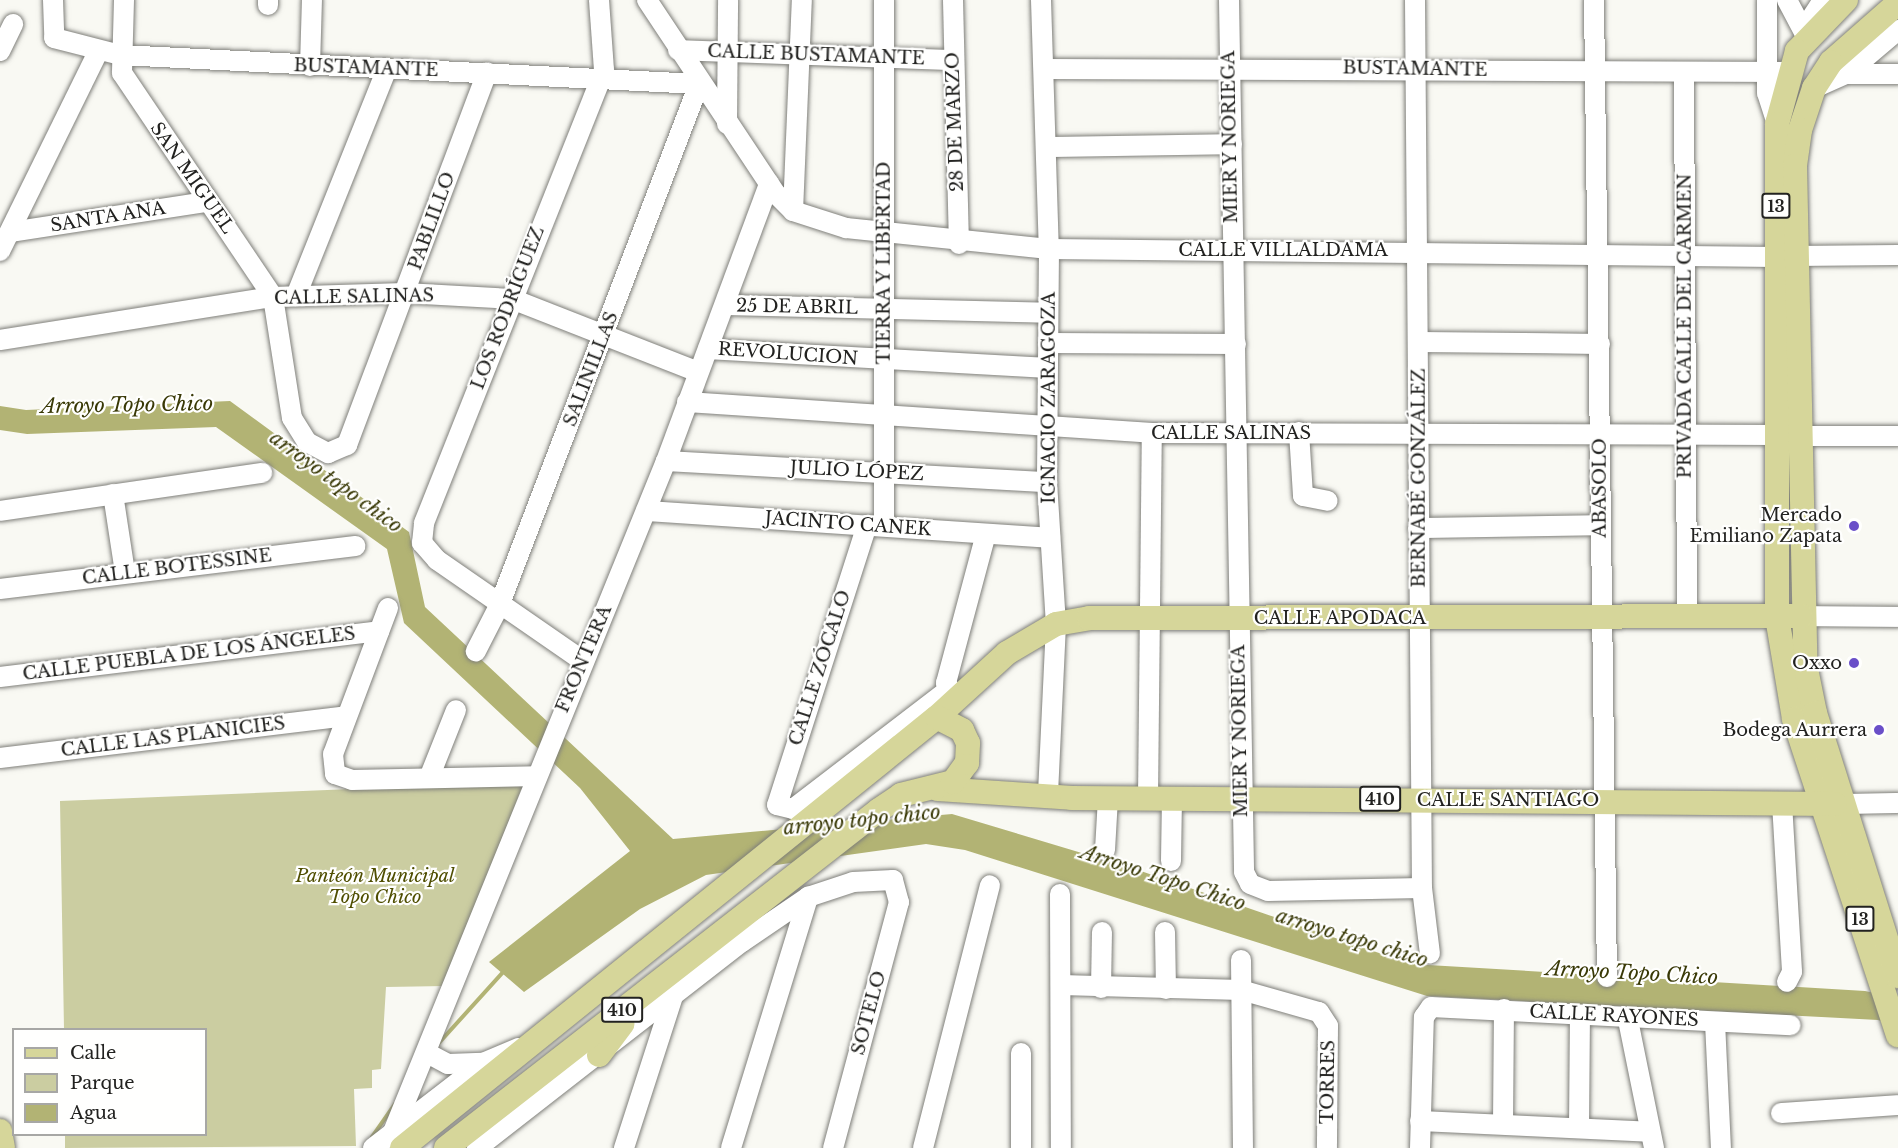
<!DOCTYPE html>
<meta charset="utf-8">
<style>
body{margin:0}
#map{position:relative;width:1898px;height:1148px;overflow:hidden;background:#f9f9f3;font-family:"Libre Baskerville",serif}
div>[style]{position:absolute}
.green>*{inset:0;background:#cbcda1}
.water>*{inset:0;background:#b2b374}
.stream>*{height:4px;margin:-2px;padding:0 2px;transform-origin:2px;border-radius:2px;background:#b2b374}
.roads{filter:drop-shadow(0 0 2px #7f7f7a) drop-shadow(0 0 2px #7f7f7a)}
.minor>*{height:20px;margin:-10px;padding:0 10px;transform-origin:10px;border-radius:10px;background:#fff}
.major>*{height:24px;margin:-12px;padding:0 12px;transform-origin:12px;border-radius:12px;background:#d6d69a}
.dots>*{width:16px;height:16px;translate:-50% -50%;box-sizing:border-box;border:3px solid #fffffe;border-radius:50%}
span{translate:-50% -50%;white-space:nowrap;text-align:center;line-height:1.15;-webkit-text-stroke:4.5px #fffffe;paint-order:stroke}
.shield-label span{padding:2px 4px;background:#fffffe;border:2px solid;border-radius:4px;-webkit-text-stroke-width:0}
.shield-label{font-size:16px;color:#222220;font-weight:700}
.street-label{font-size:18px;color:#222220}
.poi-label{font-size:18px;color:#222220}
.right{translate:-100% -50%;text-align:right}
.park-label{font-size:18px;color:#4f4e00;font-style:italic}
.water-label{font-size:20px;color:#393906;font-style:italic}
.legend{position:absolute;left:12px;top:1028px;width:195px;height:108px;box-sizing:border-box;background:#fffffe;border:2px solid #a7a7a5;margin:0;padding:8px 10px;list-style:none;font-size:18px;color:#222220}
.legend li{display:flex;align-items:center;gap:12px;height:30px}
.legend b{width:30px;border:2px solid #a7a7a5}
</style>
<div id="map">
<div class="green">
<i style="clip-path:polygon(524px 782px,445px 986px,386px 987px,381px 1069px,372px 1070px,372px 1088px,354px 1089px,356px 1146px,65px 1148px,65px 1135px,206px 1134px,206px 1030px,64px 1029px,60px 801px)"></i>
</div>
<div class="water">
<i style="clip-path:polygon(230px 401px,409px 532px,425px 607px,673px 839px,952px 814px,1135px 869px,1411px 964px,1865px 991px,1898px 998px,1898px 1026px,1878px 1020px,1427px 996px,965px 850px,926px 844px,706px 875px,640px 909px,524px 992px,489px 962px,630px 851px,580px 788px,404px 623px,387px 549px,216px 427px,27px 434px,0 430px,0 406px,26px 410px)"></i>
</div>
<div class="stream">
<i style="left:438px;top:1044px;width:98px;rotate:-47.9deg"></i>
<i style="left:372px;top:1137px;width:40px;rotate:-55.1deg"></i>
</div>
<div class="roads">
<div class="minor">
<i style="left:53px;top:0;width:38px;rotate:88deg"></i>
<i style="left:54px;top:38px;width:68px;rotate:14.4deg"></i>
<i style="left:120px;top:55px;width:580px;rotate:2.87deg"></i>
<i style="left:699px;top:84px;width:559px;rotate:110.96deg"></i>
<i style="left:499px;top:606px;width:51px;rotate:117.1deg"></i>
<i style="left:124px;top:0;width:73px;rotate:91.6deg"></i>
<i style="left:122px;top:73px;width:270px;rotate:56deg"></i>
<i style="left:273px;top:297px;width:122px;rotate:81.1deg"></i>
<i style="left:292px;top:418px;width:28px;rotate:58deg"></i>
<i style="left:307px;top:442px;width:24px;rotate:28deg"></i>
<i style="left:328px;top:453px;width:21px;rotate:-23deg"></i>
<i style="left:347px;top:445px;width:398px;rotate:-69.4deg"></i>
<i style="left:647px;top:0;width:233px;rotate:56.4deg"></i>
<i style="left:776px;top:194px;width:24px;rotate:45deg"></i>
<i style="left:793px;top:211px;width:56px;rotate:17.8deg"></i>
<i style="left:846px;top:228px;width:204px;rotate:5.9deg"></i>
<i style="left:1049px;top:249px;width:727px;rotate:0.63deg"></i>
<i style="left:953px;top:0;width:244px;rotate:88.6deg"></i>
<i style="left:1041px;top:0;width:249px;rotate:88.2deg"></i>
<i style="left:1049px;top:249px;width:233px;rotate:90.5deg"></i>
<i style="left:1047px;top:482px;width:142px;rotate:86.4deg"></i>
<i style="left:1056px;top:624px;width:172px;rotate:92.7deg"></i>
<i style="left:1229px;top:0;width:872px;rotate:89.01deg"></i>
<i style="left:1244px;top:872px;width:13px;rotate:63deg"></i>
<i style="left:1250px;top:884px;width:19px;rotate:21deg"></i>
<i style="left:1268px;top:891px;width:154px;rotate:-1.1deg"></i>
<i style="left:1415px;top:0;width:888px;rotate:89.55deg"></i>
<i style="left:1422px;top:888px;width:66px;rotate:83.1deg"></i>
<i style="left:1594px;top:0;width:977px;rotate:89.24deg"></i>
<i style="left:1767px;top:0;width:93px;rotate:90deg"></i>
<i style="left:1767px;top:93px;width:33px;rotate:72deg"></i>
<i style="left:1787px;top:0;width:43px;rotate:62.2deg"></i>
<i style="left:268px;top:5px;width:5px;rotate:-90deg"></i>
<i style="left:1810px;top:36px;width:16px;rotate:-90deg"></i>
<i style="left:1810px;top:20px;width:24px;rotate:-57deg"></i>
<i style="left:678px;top:50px;width:275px;rotate:2.1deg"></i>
<i style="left:0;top:51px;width:30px;rotate:-64deg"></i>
<i style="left:310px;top:66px;width:66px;rotate:-88.3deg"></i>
<i style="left:1044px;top:69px;width:743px;rotate:0.23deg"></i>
<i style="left:1684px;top:73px;width:542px;rotate:89.68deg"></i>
<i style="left:1846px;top:74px;width:52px"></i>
<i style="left:1814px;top:88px;width:35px;rotate:-24deg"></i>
<i style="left:1846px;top:74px;width:68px;rotate:-40.2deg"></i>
<i style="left:727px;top:124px;width:124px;rotate:-89.5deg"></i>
<i style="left:1046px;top:147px;width:186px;rotate:-0.9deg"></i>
<i style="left:793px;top:211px;width:211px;rotate:-87.6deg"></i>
<i style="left:10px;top:232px;width:197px;rotate:-8.7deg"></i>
<i style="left:0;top:251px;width:222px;rotate:-63.8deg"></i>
<i style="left:1795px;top:256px;width:103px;rotate:-0.6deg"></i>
<i style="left:296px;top:296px;width:245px;rotate:-68.2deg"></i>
<i style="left:726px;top:305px;width:322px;rotate:1.4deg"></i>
<i style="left:0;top:340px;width:276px;rotate:-9deg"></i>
<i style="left:273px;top:297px;width:132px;rotate:-1.7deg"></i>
<i style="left:405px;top:293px;width:107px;rotate:3.2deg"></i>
<i style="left:512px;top:299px;width:200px;rotate:21.4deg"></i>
<i style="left:1419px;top:342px;width:181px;rotate:0.6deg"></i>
<i style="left:1048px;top:343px;width:188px;rotate:0.3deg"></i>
<i style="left:708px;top:349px;width:340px;rotate:3.2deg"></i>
<i style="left:687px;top:402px;width:466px;rotate:3.8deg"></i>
<i style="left:1152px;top:433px;width:625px;rotate:0.18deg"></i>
<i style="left:1299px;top:432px;width:64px;rotate:86.4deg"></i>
<i style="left:1303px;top:496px;width:25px;rotate:11deg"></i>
<i style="left:1798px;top:436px;width:100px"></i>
<i style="left:666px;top:461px;width:382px;rotate:3.2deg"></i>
<i style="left:113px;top:494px;width:79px;rotate:81.3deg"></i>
<i style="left:0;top:511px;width:265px;rotate:-8.3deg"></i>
<i style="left:646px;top:511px;width:405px;rotate:3.8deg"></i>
<i style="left:867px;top:525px;width:294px;rotate:107.8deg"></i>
<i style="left:777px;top:805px;width:16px;rotate:14deg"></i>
<i style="left:793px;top:809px;width:194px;rotate:-37.5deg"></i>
<i style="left:884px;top:526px;width:526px;rotate:-90deg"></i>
<i style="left:1418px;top:528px;width:183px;rotate:-0.9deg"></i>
<i style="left:0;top:589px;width:358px;rotate:-6.9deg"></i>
<i style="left:388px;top:608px;width:156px;rotate:110.6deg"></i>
<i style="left:333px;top:754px;width:20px;rotate:84deg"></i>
<i style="left:335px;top:774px;width:18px;rotate:19deg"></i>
<i style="left:352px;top:780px;width:185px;rotate:-1.2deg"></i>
<i style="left:1801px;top:616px;width:97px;rotate:0.6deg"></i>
<i style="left:583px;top:661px;width:178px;rotate:-145.3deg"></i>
<i style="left:437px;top:560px;width:23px;rotate:-131deg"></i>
<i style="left:422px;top:543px;width:20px;rotate:-84deg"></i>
<i style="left:424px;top:523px;width:487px;rotate:-68.3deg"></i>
<i style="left:604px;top:70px;width:70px;rotate:-94.1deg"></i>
<i style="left:0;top:677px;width:382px;rotate:-6.9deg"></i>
<i style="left:956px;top:698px;width:18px;rotate:-124deg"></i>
<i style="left:946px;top:683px;width:154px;rotate:-75deg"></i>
<i style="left:0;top:758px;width:349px;rotate:-6.9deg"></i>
<i style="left:429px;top:778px;width:73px;rotate:-68.3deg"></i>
<i style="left:1148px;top:798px;width:365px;rotate:-89.4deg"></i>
<i style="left:1782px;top:803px;width:169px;rotate:86.6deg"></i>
<i style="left:1792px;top:972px;width:11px;rotate:117deg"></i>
<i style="left:1843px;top:804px;width:55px;rotate:-1deg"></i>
<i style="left:1105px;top:850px;width:52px;rotate:-86.7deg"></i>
<i style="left:1171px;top:861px;width:63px;rotate:-89.1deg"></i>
<i style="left:1060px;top:894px;width:254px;rotate:89.8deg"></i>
<i style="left:1165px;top:932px;width:57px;rotate:89deg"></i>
<i style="left:1241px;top:960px;width:188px;rotate:89.4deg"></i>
<i style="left:1061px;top:985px;width:180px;rotate:1.6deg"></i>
<i style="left:1241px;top:990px;width:81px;rotate:15.8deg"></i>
<i style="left:1319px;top:1012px;width:17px;rotate:57deg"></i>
<i style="left:1328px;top:1026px;width:122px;rotate:90.5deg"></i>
<i style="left:1101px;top:988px;width:56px;rotate:-89deg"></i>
<i style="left:1628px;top:1020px;width:131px;rotate:78.5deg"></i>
<i style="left:1715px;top:1022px;width:126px;rotate:87.3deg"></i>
<i style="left:1021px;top:1053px;width:95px;rotate:90deg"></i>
<i style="left:429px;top:1054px;width:21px;rotate:28deg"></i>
<i style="left:448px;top:1064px;width:35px;rotate:-2deg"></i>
<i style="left:1781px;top:1113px;width:117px;rotate:-3.9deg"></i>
<i style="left:1420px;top:1121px;width:230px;rotate:2.7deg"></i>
<i style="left:1503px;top:1123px;width:114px;rotate:-89.5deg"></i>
<i style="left:1579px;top:1127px;width:111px;rotate:-89.5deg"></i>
<i style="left:393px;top:1132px;width:724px;rotate:-67.86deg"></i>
<i style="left:666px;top:461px;width:296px;rotate:-69.6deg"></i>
<i style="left:373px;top:1148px;width:139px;rotate:-37.7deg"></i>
<i style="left:483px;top:1063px;width:38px;rotate:-23deg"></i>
<i style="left:477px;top:1148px;width:336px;rotate:-37.9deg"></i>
<i style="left:742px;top:942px;width:80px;rotate:-34.3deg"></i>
<i style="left:808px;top:897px;width:47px;rotate:-18.4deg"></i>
<i style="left:853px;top:882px;width:40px;rotate:-2.9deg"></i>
<i style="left:893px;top:880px;width:23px;rotate:75deg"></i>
<i style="left:899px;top:902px;width:255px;rotate:105deg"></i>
<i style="left:624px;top:1148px;width:160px;rotate:-72.1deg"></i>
<i style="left:731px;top:1148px;width:263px;rotate:-72.9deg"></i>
<i style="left:923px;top:1148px;width:271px;rotate:-75.7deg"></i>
<i style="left:1420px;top:1148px;width:131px;rotate:-88.3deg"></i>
<i style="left:1424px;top:1017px;width:12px;rotate:-55deg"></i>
<i style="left:1431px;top:1007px;width:360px;rotate:2.9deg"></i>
</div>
<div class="major">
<i style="left:1846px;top:0;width:71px;rotate:133.9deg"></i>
<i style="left:1797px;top:51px;width:76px;rotate:105.3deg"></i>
<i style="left:1777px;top:124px;width:493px;rotate:90deg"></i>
<i style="left:1777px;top:617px;width:103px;rotate:80.5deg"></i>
<i style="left:1794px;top:719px;width:333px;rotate:71.8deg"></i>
<i style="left:1898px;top:3px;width:89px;rotate:138.6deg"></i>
<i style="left:1831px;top:62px;width:31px;rotate:123deg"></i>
<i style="left:1814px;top:88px;width:44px;rotate:108.4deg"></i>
<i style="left:1800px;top:130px;width:36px;rotate:98deg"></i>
<i style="left:1795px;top:166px;width:498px;rotate:88.8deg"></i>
<i style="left:1805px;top:664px;width:50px;rotate:78.5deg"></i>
<i style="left:1815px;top:713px;width:276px;rotate:72.5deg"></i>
<i style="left:938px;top:789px;width:134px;rotate:3.8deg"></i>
<i style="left:1072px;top:798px;width:763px;rotate:0.45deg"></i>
<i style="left:599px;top:1055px;width:39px;rotate:-53deg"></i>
<i style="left:0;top:1131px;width:17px;rotate:80deg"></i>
<i style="left:402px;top:1148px;width:687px;rotate:-38.86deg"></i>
<i style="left:937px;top:717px;width:95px;rotate:-42.4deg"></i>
<i style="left:1007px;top:653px;width:57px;rotate:-30.6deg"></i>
<i style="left:1056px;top:624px;width:34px;rotate:-10deg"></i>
<i style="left:1089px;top:618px;width:712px;rotate:-0.16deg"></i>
<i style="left:446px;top:1148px;width:549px;rotate:-37.98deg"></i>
<i style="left:879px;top:810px;width:27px;rotate:-34deg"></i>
<i style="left:901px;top:795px;width:54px;rotate:-14deg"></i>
<i style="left:953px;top:782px;width:24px;rotate:-54deg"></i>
<i style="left:967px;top:763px;width:20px;rotate:-87deg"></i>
<i style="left:968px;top:743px;width:14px;rotate:-115deg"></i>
<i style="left:962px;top:730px;width:28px;rotate:-153deg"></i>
</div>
</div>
<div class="dots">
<i style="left:1854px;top:526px;background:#6a4fc8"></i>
<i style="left:1854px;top:663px;background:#6a4fc8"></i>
<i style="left:1879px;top:730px;background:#6a4fc8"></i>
</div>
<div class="shield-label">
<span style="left:1776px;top:206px">13</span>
<span style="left:1380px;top:799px">410</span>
<span style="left:1860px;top:919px">13</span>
<span style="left:622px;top:1010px">410</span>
</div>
<div class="street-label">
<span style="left:816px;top:55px;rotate:2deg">CALLE BUSTAMANTE</span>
<span style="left:366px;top:68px;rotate:2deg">BUSTAMANTE</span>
<span style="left:1415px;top:69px;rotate:1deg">BUSTAMANTE</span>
<span style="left:955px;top:122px;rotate:-92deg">28 DE MARZO</span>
<span style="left:1230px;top:137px;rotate:-91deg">MIER Y NORIEGA</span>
<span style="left:192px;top:178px;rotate:55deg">SAN MIGUEL</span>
<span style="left:108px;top:217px;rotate:-9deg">SANTA ANA</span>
<span style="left:432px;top:221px;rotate:-70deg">PABLILLO</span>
<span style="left:1283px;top:250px">CALLE VILLALDAMA</span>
<span style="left:884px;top:263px;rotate:-90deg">TIERRA Y LIBERTAD</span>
<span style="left:354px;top:297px;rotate:-1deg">CALLE SALINAS</span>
<span style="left:797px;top:307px;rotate:1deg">25 DE ABRIL</span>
<span style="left:508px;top:308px;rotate:-69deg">LOS RODRÍGUEZ</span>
<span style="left:1685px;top:326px;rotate:-90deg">PRIVADA CALLE DEL CARMEN</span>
<span style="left:788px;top:354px;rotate:4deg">REVOLUCION</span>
<span style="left:591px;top:369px;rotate:-69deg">SALINILLAS</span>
<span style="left:1049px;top:398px;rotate:-90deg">IGNACIO ZARAGOZA</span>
<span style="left:1231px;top:433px">CALLE SALINAS</span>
<span style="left:857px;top:471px;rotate:3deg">JULIO LÓPEZ</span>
<span style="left:1419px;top:478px;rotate:-90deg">BERNABÉ GONZÁLEZ</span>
<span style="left:1600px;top:488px;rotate:-90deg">ABASOLO</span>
<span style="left:848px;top:524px;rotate:4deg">JACINTO CANEK</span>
<span style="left:177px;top:567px;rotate:-7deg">CALLE BOTESSINE</span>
<span style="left:1340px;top:618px">CALLE APODACA</span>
<span style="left:189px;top:654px;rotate:-7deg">CALLE PUEBLA DE LOS ÁNGELES</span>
<span style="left:584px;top:659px;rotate:-67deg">FRONTERA</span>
<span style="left:820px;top:668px;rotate:-72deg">CALLE ZÓCALO</span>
<span style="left:1240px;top:731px;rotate:-91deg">MIER Y NORIEGA</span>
<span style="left:173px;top:737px;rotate:-7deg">CALLE LAS PLANICIES</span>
<span style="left:1508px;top:800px">CALLE SANTIAGO</span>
<span style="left:869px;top:1013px;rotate:-75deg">SOTELO</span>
<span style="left:1614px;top:1016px;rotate:3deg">CALLE RAYONES</span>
<span style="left:1328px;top:1082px;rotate:-89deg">TORRES</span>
</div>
<div class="poi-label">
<span class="right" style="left:1842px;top:526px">Mercado<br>Emiliano Zapata</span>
<span class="right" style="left:1842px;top:663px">Oxxo</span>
<span class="right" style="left:1867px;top:730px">Bodega Aurrera</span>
</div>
<div class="park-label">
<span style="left:375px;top:887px">Panteón Municipal<br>Topo Chico</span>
</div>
<div class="water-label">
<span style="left:127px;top:405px;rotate:-1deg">Arroyo Topo Chico</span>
<span style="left:336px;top:482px;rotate:36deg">arroyo topo chico</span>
<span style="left:862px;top:820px;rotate:-6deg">arroyo topo chico</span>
<span style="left:1163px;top:878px;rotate:18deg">Arroyo Topo Chico</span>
<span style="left:1352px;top:938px;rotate:17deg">arroyo topo chico</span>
<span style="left:1632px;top:973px;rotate:3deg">Arroyo Topo Chico</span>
</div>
<ul class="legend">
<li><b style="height:8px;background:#d6d69a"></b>Calle</li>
<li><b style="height:16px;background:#cbcda1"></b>Parque</li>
<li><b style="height:16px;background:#b2b374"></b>Agua</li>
</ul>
</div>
